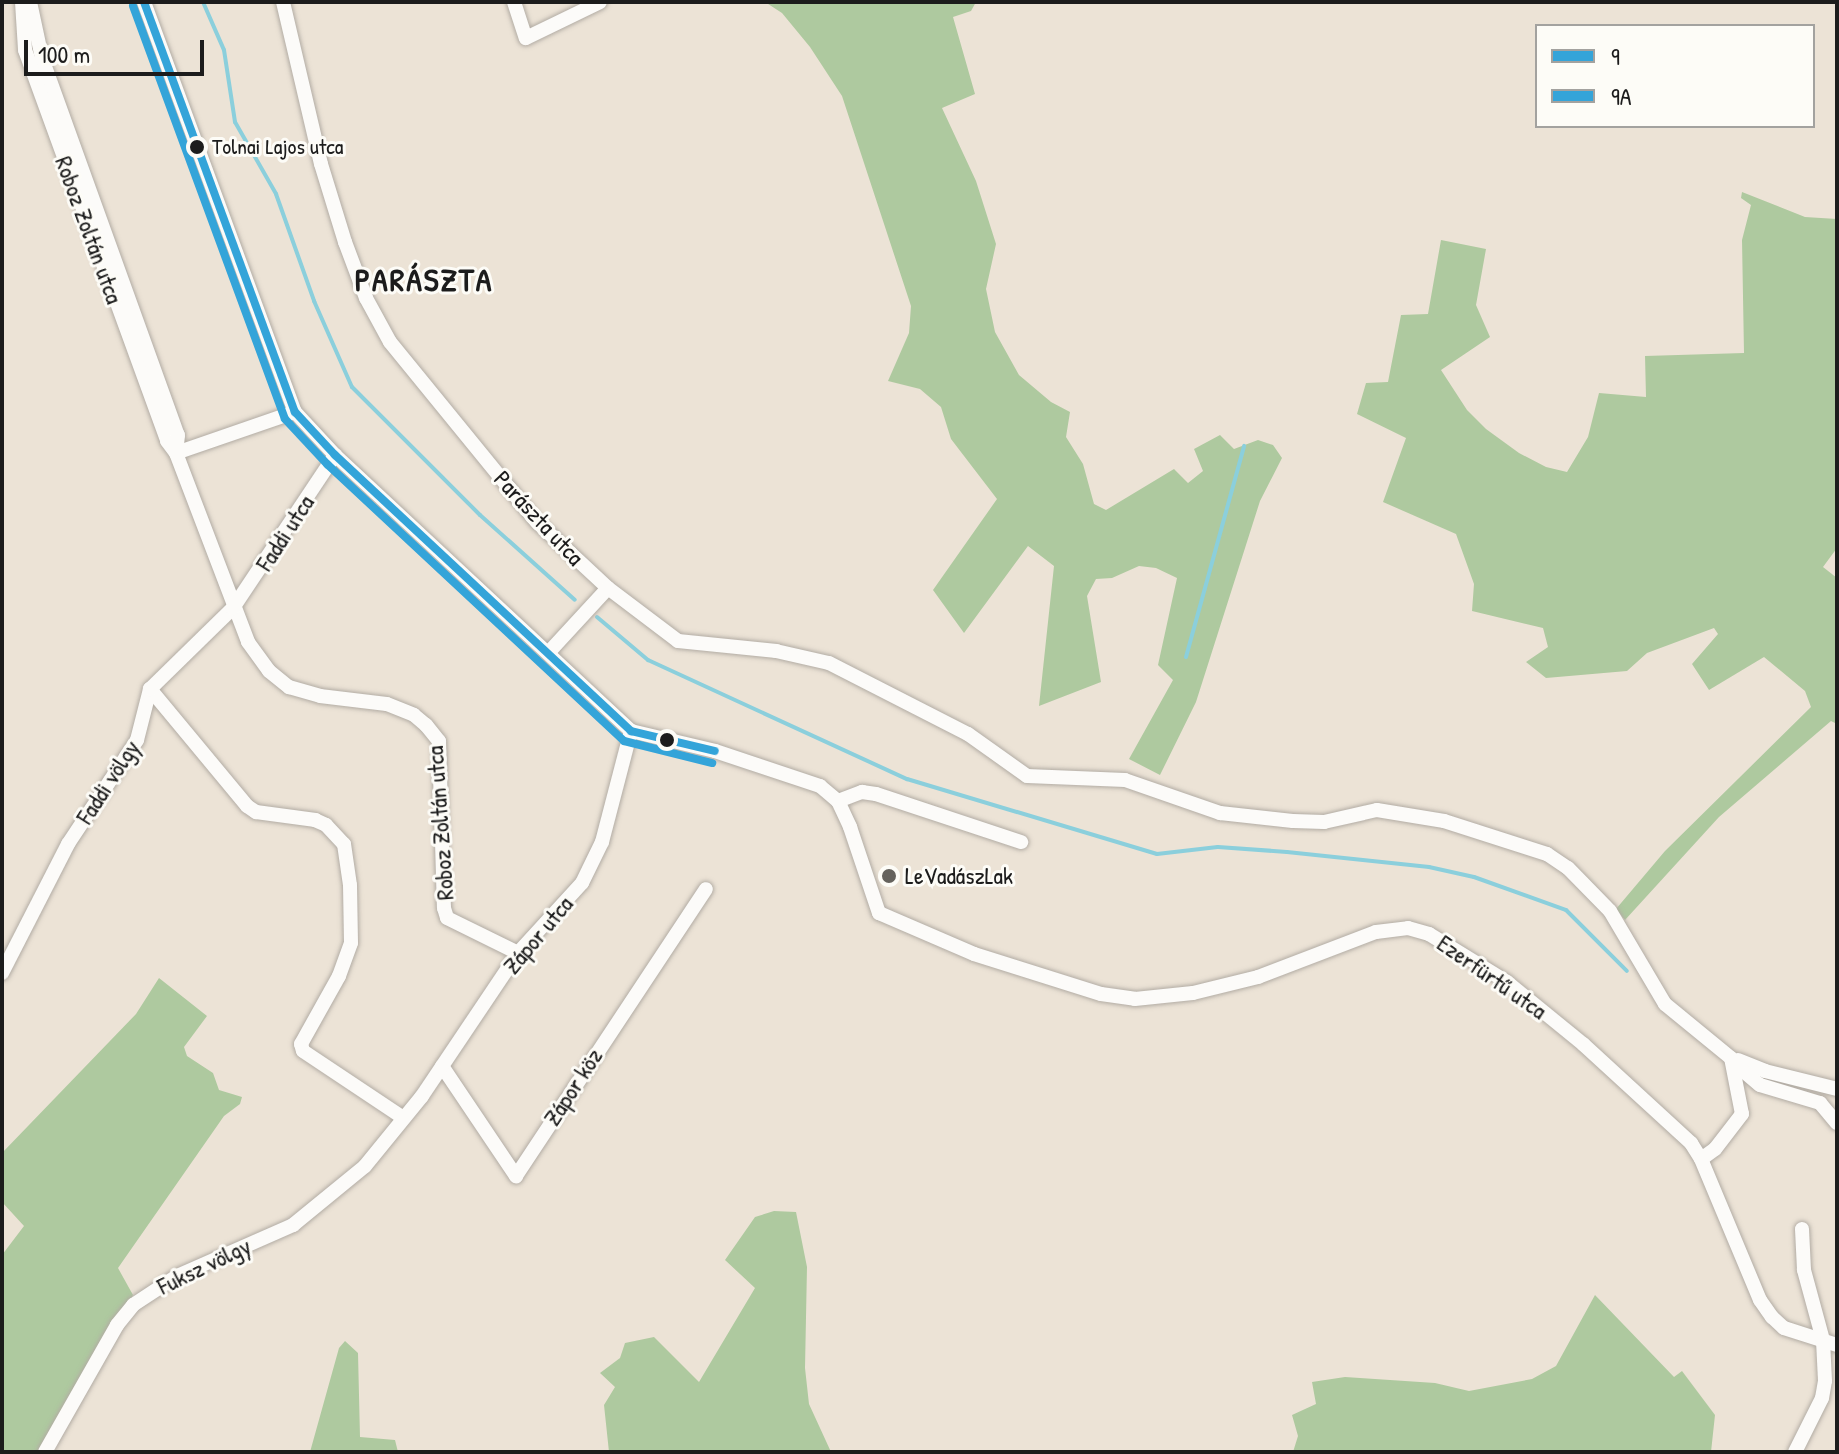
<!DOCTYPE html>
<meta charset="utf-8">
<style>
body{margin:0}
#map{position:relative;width:1839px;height:1454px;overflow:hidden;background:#ece3d6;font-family:"Patrick Hand",sans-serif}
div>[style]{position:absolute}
.forest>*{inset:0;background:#aec99f}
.stream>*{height:4px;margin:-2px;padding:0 2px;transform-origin:2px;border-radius:2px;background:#8bcfdc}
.roads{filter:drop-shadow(0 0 2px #b2aca4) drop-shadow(0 0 2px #b2aca4)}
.minor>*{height:14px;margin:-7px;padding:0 7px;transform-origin:7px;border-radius:7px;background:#fcfbf9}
.bus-1>*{height:8px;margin:-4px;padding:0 4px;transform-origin:4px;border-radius:4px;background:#34a4d9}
.bus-2>*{height:8px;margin:-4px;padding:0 4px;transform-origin:4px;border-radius:4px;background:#34a4d9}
.dots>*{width:22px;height:22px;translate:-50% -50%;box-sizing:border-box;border:4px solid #fdfcf7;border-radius:50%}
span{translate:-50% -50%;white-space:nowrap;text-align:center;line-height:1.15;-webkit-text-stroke:6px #fdfcf7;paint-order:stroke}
.bus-label{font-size:22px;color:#1c1c1c}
.left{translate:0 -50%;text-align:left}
.street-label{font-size:24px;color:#1c1c1c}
.poi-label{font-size:24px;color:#1c1c1c}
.district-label{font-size:32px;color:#1c1c1c;font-weight:700;letter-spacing:2px}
.frame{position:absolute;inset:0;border:4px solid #1c1c1c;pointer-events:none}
.legend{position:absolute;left:1535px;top:24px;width:280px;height:104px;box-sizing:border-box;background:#fdfcf7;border:2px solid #a3a29f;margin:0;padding:10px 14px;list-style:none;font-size:24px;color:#1c1c1c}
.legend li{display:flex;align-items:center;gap:16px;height:40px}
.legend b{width:40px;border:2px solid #a3a29f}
.scale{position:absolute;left:24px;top:40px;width:180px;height:36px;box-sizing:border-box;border:4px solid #1c1c1c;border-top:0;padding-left:10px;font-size:24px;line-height:28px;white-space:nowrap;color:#1c1c1c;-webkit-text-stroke:6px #fdfcf7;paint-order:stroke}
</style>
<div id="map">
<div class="forest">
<i style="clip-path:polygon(765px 2px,976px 2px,971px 11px,953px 17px,975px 94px,942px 108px,976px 181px,996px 244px,986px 289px,995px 332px,1019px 375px,1051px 402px,1070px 412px,1066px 437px,1083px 464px,1094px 504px,1106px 510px,1174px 469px,1188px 483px,1203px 471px,1194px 449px,1220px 435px,1234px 449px,1258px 440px,1273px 445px,1282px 458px,1260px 501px,1196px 702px,1160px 775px,1129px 759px,1173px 680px,1158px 665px,1177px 578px,1156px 568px,1139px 566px,1112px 578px,1096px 579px,1087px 596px,1101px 682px,1039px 706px,1054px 566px,1028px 546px,964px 633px,933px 590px,997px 499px,951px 439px,941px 407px,920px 389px,888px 381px,909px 333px,911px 306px,842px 96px,810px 47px,782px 13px)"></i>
<i style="clip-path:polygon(1742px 192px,1805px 217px,1837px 219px,1837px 548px,1823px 567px,1837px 578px,1837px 724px,1831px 721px,1719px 817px,1625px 920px,1616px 909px,1665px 851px,1811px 707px,1805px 691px,1764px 657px,1709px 690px,1692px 664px,1718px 634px,1714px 628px,1647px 653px,1627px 671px,1546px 678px,1526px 662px,1548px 647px,1543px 628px,1472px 611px,1474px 584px,1456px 534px,1383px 502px,1406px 438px,1357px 414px,1366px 383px,1388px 382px,1401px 315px,1428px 314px,1441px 240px,1486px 249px,1476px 305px,1490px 337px,1441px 370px,1467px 410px,1486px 429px,1519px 453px,1546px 467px,1567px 472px,1588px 437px,1599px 393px,1646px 397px,1645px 356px,1744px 353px,1742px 240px,1751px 205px,1741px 198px)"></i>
<i style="clip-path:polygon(159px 978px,207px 1016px,184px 1047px,187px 1056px,213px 1073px,219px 1090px,242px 1097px,240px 1104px,224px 1116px,118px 1268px,133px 1295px,40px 1452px,2px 1452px,2px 1255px,24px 1226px,2px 1202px,2px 1153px,136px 1014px)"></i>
<i style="clip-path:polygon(774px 1211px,796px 1212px,807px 1267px,805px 1368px,809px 1404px,831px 1452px,609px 1452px,604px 1405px,615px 1387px,600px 1373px,620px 1358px,625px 1343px,654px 1337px,699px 1382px,755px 1288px,725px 1260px,755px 1217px)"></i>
<i style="clip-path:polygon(1595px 1295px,1674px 1377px,1682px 1371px,1715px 1415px,1711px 1452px,1293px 1452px,1298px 1436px,1292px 1415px,1316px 1404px,1312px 1382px,1345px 1377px,1435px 1383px,1469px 1391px,1532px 1379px,1556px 1366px)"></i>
<i style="clip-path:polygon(345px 1341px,358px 1353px,360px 1437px,395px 1440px,398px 1452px,310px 1452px,339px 1348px)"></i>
</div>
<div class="stream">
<i style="left:203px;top:2px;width:52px;rotate:66.4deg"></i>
<i style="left:224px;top:50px;width:73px;rotate:81.3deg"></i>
<i style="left:235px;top:122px;width:83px;rotate:60.3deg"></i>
<i style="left:276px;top:194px;width:114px;rotate:70.4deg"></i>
<i style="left:314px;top:301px;width:94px;rotate:66.2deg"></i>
<i style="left:352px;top:387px;width:181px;rotate:45deg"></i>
<i style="left:480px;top:515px;width:127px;rotate:41.8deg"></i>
<i style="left:597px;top:617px;width:67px;rotate:40.1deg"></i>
<i style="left:648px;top:660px;width:285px;rotate:24.7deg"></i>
<i style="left:907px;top:779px;width:261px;rotate:16.7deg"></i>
<i style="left:1157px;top:854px;width:61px;rotate:-6.5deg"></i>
<i style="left:1218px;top:847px;width:69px;rotate:4.1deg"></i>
<i style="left:1287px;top:852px;width:143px;rotate:6deg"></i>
<i style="left:1429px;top:867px;width:46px;rotate:12.5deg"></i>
<i style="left:1474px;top:877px;width:98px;rotate:19.7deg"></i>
<i style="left:1566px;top:910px;width:86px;rotate:45deg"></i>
<i style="left:1186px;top:657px;width:219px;rotate:-74.6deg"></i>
</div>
<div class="roads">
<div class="minor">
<i style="left:22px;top:2px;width:48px;rotate:86.4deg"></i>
<i style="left:25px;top:50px;width:416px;rotate:70deg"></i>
<i style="left:167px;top:441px;width:15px;rotate:53deg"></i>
<i style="left:176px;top:453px;width:202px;rotate:69.1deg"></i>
<i style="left:248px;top:642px;width:36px;rotate:54deg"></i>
<i style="left:269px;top:671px;width:26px;rotate:39deg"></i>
<i style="left:289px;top:687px;width:32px;rotate:16deg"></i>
<i style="left:320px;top:696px;width:67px;rotate:6.8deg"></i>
<i style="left:387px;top:704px;width:29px;rotate:22deg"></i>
<i style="left:414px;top:715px;width:16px;rotate:40deg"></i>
<i style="left:426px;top:725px;width:21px;rotate:51deg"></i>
<i style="left:439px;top:741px;width:167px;rotate:88.3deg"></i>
<i style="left:444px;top:908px;width:10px;rotate:73deg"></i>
<i style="left:447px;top:918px;width:79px;rotate:26.2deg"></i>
<i style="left:30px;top:2px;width:57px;rotate:77.9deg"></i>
<i style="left:42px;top:58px;width:401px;rotate:70.2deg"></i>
<i style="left:178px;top:435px;width:18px;rotate:96deg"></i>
<i style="left:144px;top:2px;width:437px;rotate:69.8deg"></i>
<i style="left:295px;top:412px;width:59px;rotate:47.1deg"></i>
<i style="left:335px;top:455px;width:405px;rotate:43deg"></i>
<i style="left:631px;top:731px;width:86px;rotate:13.4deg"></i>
<i style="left:715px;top:751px;width:111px;rotate:18.4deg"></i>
<i style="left:820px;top:786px;width:23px;rotate:40deg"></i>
<i style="left:838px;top:801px;width:29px;rotate:65deg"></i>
<i style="left:850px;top:827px;width:91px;rotate:71.4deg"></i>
<i style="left:879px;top:913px;width:103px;rotate:23.3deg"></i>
<i style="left:974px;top:954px;width:133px;rotate:17.5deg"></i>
<i style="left:1101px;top:994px;width:34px;rotate:8deg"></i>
<i style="left:1135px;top:999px;width:58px;rotate:-5.9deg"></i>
<i style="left:1193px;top:993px;width:67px;rotate:-13.8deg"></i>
<i style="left:1258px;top:977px;width:126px;rotate:-20.9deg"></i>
<i style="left:1376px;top:932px;width:32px;rotate:-7deg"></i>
<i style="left:1408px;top:928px;width:22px;rotate:16deg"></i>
<i style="left:1429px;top:934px;width:92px;rotate:31.6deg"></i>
<i style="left:1507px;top:982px;width:98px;rotate:39.2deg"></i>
<i style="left:1583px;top:1044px;width:147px;rotate:42.5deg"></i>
<i style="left:1691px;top:1143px;width:19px;rotate:58deg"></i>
<i style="left:1701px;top:1159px;width:153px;rotate:67.3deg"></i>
<i style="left:1760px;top:1300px;width:21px;rotate:55deg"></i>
<i style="left:1772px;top:1317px;width:16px;rotate:43deg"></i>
<i style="left:1784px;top:1328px;width:56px;rotate:17.8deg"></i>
<i style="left:283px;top:2px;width:166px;rotate:76.8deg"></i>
<i style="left:321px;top:164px;width:82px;rotate:72.9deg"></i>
<i style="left:345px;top:242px;width:60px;rotate:69.4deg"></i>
<i style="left:366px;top:298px;width:50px;rotate:61.4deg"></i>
<i style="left:390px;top:342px;width:232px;rotate:50.8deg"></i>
<i style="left:537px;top:522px;width:97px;rotate:42.9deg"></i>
<i style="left:608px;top:588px;width:88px;rotate:37.1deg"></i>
<i style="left:678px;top:641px;width:99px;rotate:5.8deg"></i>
<i style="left:776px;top:651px;width:54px;rotate:12.8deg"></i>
<i style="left:829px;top:663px;width:156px;rotate:27.1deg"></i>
<i style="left:968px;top:734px;width:72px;rotate:35.4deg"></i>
<i style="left:1027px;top:776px;width:98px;rotate:2.3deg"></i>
<i style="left:1125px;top:780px;width:101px;rotate:19.2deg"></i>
<i style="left:1220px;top:813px;width:73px;rotate:6.3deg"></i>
<i style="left:1293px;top:821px;width:31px;rotate:2deg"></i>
<i style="left:1324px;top:822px;width:54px;rotate:-12.8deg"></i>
<i style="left:1377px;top:810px;width:68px;rotate:9.3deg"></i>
<i style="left:1444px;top:821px;width:108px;rotate:17.8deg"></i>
<i style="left:1547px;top:854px;width:25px;rotate:34deg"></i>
<i style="left:1568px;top:868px;width:60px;rotate:45.7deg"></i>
<i style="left:1610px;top:911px;width:108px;rotate:59.4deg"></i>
<i style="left:1665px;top:1004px;width:85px;rotate:39.3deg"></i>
<i style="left:1731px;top:1058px;width:57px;rotate:78.9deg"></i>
<i style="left:1742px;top:1114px;width:44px;rotate:127.6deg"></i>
<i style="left:1715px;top:1149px;width:17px;rotate:144deg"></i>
<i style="left:514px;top:2px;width:38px;rotate:72deg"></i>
<i style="left:526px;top:38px;width:82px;rotate:-25.9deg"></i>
<i style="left:176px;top:453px;width:126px;rotate:-19deg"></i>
<i style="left:549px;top:652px;width:87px;rotate:-47.3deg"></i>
<i style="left:150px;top:689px;width:152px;rotate:50.3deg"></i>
<i style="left:247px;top:806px;width:11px;rotate:34deg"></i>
<i style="left:256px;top:812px;width:60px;rotate:7.7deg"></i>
<i style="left:315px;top:820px;width:12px;rotate:24deg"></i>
<i style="left:326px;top:825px;width:26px;rotate:47deg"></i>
<i style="left:344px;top:844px;width:41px;rotate:81.7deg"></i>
<i style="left:350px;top:885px;width:58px;rotate:89deg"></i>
<i style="left:351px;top:943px;width:35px;rotate:110deg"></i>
<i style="left:339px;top:976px;width:78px;rotate:119.2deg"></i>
<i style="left:301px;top:1044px;width:7px;rotate:74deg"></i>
<i style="left:303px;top:1051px;width:119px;rotate:33.7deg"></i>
<i style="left:838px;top:801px;width:26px;rotate:-21deg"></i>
<i style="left:862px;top:792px;width:14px;rotate:8deg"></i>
<i style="left:876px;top:794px;width:153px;rotate:18.3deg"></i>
<i style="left:2px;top:973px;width:145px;rotate:-62.9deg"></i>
<i style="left:68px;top:844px;width:125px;rotate:-56.4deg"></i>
<i style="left:137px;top:740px;width:53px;rotate:-75.7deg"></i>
<i style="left:150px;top:689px;width:116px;rotate:-44.3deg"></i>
<i style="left:233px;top:608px;width:184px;rotate:-56.3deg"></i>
<i style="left:1738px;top:1060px;width:29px;rotate:22deg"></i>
<i style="left:1765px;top:1071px;width:74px;rotate:14deg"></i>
<i style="left:442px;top:1066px;width:133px;rotate:56.1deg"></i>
<i style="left:516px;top:1176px;width:344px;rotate:-56.5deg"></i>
<i style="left:1742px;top:1070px;width:23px;rotate:40deg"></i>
<i style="left:1760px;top:1085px;width:63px;rotate:16.7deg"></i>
<i style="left:1820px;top:1103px;width:26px;rotate:50deg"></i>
<i style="left:45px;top:1452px;width:146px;rotate:-60.4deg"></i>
<i style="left:117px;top:1325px;width:26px;rotate:-51deg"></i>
<i style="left:133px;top:1305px;width:53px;rotate:-33.4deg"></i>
<i style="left:177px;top:1276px;width:127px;rotate:-23.7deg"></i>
<i style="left:293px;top:1225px;width:93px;rotate:-39.3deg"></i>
<i style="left:365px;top:1166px;width:90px;rotate:-50.8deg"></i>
<i style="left:422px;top:1096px;width:172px;rotate:-56.1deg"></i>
<i style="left:518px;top:953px;width:95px;rotate:-47.6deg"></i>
<i style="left:582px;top:883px;width:46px;rotate:-64deg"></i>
<i style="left:602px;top:842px;width:115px;rotate:-75.4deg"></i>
<i style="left:1795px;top:1452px;width:60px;rotate:-63.4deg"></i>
<i style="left:1822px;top:1398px;width:17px;rotate:-80deg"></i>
<i style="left:1825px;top:1381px;width:41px;rotate:-92.8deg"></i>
<i style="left:1823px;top:1340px;width:73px;rotate:-105.2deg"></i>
<i style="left:1804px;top:1270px;width:41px;rotate:-92.8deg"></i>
</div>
</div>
<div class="bus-1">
<i style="left:144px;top:2px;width:437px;rotate:69.8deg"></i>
<i style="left:295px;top:412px;width:59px;rotate:47.1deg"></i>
<i style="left:335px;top:455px;width:405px;rotate:43deg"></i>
<i style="left:631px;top:731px;width:86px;rotate:13.4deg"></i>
</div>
<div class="bus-2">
<i style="left:133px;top:6px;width:440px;rotate:69.8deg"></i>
<i style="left:285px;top:419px;width:62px;rotate:47deg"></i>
<i style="left:327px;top:464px;width:406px;rotate:43deg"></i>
<i style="left:624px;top:741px;width:91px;rotate:14deg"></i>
</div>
<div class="dots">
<i style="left:197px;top:147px;background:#1c1c1c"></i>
<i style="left:667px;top:740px;background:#1c1c1c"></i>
<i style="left:889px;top:876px;background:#65625d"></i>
</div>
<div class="bus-label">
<span class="left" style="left:212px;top:147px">Tolnai Lajos utca</span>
</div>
<div class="street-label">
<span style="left:89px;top:230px;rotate:70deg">Roboz Zoltán utca</span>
<span style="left:539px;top:518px;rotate:47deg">Parászta utca</span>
<span style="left:285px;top:533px;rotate:-57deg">Faddi utca</span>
<span style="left:108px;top:782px;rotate:-57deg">Faddi völgy</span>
<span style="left:440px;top:823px;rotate:-94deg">Roboz Zoltán utca</span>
<span style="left:538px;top:935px;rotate:-50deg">Zápor utca</span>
<span style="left:1492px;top:977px;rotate:35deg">Ezerfürtű utca</span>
<span style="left:573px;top:1087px;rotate:-57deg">Zápor köz</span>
<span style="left:204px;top:1266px;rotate:-26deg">Fuksz völgy</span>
</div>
<div class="poi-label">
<span class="left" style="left:905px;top:876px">LeVadászLak</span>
</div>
<div class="district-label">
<span style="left:424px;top:280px">PARÁSZTA</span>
</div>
<div class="frame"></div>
<ul class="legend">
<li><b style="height:10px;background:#34a4d9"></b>9</li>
<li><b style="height:10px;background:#34a4d9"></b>9A</li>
</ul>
<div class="scale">100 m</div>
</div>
